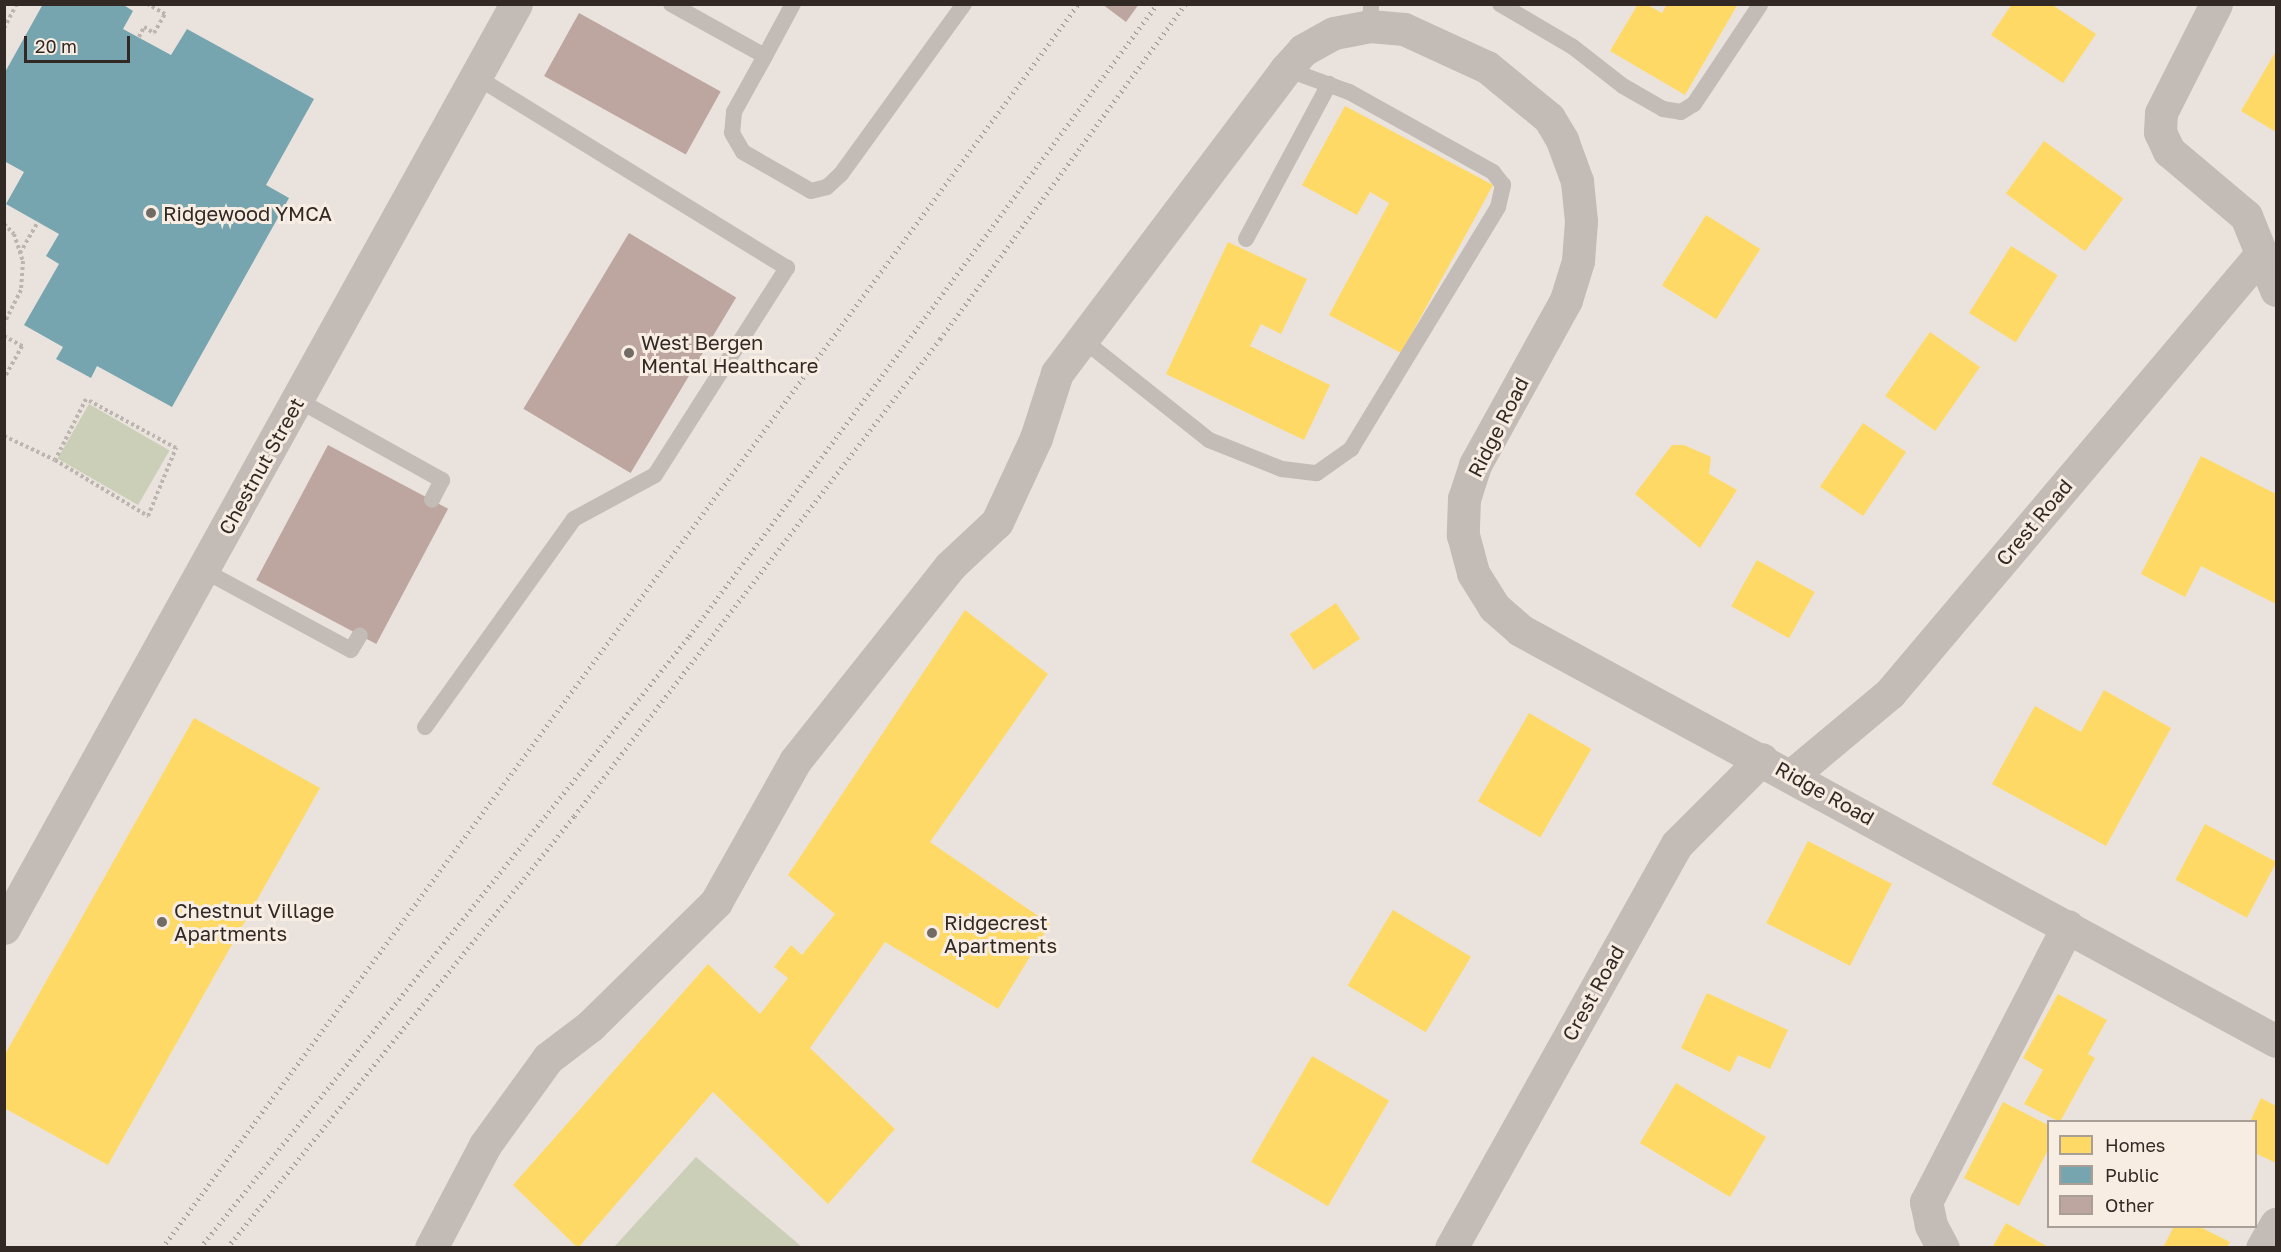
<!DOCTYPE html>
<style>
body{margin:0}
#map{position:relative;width:2281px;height:1252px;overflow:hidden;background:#eae3dd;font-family:"Golos Text",sans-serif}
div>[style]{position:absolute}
.green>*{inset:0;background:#cccfb7;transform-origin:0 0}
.homes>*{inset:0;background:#ffd966;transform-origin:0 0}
.public>*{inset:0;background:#76a5af}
.building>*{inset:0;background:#bda69f;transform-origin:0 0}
.path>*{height:4px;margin-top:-2px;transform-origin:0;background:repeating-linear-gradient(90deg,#bbb4af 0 3px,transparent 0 6px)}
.service>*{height:16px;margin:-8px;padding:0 8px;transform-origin:8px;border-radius:8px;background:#c2bbb6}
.minor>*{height:33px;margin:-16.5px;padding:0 16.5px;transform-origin:16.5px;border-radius:16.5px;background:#c2bbb6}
.rail>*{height:4.5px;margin-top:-2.25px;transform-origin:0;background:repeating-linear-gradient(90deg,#aaa4a0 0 1.5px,transparent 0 6px)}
.dots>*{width:16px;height:16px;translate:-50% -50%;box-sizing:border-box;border:3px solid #f8ede3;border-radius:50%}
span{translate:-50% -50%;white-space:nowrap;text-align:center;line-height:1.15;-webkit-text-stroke:6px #f8ede3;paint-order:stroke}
.poi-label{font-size:20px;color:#322925}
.left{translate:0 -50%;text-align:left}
.street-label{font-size:20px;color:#322925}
.frame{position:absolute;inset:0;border:6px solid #322925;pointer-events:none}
.legend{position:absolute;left:2047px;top:1120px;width:210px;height:108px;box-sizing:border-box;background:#f8ede3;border:2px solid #a99f97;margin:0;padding:8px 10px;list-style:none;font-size:18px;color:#322925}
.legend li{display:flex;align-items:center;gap:12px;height:30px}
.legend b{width:30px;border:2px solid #a99f97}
.scale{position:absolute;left:24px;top:36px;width:106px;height:27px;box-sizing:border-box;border:3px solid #322925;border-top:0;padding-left:8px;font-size:18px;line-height:21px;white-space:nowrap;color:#322925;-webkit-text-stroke:4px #f8ede3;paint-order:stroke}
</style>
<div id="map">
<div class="green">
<i style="left:89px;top:404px;width:93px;height:63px;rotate:30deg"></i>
<i style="clip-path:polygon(696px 1157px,802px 1247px,614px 1247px)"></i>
</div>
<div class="homes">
<i style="clip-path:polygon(1638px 4px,1646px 4px,1662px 13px,1667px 4px,1738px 4px,1685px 95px,1610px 51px)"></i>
<i style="clip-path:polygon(2012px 4px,2051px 4px,2096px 34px,2063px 83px,1991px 35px)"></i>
<i style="clip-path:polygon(2276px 51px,2276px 132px,2241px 111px)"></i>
<i style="clip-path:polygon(1345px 106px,1493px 185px,1401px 353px,1329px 315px,1389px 203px,1370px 192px,1357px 215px,1302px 185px)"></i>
<i style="left:2044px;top:141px;width:98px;height:65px;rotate:36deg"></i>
<i style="left:1706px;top:215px;width:64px;height:83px;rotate:32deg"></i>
<i style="clip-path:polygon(1228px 242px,1307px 279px,1281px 334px,1261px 324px,1250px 346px,1330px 385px,1304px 440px,1166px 374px)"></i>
<i style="left:2011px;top:246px;width:55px;height:79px;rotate:32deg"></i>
<i style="left:1930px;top:332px;width:61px;height:78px;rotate:35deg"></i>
<i style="left:1863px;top:423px;width:52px;height:77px;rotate:34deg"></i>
<i style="clip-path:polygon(1672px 445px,1684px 445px,1711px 457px,1709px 474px,1737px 490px,1700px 548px,1635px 494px)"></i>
<i style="clip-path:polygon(2201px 456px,2276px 494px,2276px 604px,2201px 566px,2185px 597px,2141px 574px)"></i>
<i style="left:1757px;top:560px;width:66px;height:53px;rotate:29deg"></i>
<i style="left:1336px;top:603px;width:43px;height:56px;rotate:56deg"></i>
<i style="clip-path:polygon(965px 610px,1048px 674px,930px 842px,1050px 924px,998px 1009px,885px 942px,810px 1048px,895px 1129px,828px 1204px,713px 1092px,578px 1248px,513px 1185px,708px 964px,760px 1014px,788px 978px,774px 967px,791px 945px,802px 955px,835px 914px,788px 875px)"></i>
<i style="clip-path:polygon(2104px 690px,2171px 728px,2106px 846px,1992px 784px,2035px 706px,2081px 732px)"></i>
<i style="left:1529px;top:713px;width:72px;height:102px;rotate:30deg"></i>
<i style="clip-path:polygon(194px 718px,320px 788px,108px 1165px,4px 1108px,4px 1056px)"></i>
<i style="left:2205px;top:824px;width:81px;height:63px;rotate:28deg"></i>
<i style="left:1808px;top:841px;width:94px;height:92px;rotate:27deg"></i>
<i style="left:1393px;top:910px;width:91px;height:88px;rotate:31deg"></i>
<i style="clip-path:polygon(1707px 993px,1788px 1030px,1770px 1069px,1738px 1055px,1730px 1072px,1681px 1048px)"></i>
<i style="clip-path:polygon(2058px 994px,2107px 1020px,2088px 1054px,2095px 1058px,2060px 1122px,2024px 1104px,2043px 1070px,2023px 1058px)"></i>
<i style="left:1312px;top:1056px;width:89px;height:122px;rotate:30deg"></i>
<i style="left:1676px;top:1083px;width:105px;height:70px;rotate:31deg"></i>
<i style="clip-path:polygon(2261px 1098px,2276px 1106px,2276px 1163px,2257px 1154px,2256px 1157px,2256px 1122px,2250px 1122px)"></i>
<i style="clip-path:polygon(2003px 1102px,2048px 1125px,2048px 1150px,2019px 1206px,1964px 1178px)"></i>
<i style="clip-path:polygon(2006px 1223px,2050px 1248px,1992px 1248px)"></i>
<i style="clip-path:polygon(2174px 1226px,2198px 1226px,2230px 1242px,2227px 1248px,2163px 1248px)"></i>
</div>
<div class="public">
<i style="clip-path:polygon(43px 4px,122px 4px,133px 11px,123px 29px,171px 55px,187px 29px,314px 99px,266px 185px,289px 198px,172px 407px,97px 366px,91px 378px,56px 359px,63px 347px,24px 325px,59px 264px,46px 256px,59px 234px,6px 204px,24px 172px,4px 161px,4px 74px)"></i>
</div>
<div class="building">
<i style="clip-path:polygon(1102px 4px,1139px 4px,1126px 22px)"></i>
<i style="left:579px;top:13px;width:162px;height:72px;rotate:29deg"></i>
<i style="left:629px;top:233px;width:125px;height:205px;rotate:31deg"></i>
<i style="left:328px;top:445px;width:136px;height:153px;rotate:28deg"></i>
</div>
<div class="path">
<i style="left:4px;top:28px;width:27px;rotate:-62deg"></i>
<i style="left:139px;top:37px;width:11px;rotate:-63deg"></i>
<i style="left:144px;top:27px;width:12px;rotate:31deg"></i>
<i style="left:154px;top:33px;width:22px;rotate:-60deg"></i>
<i style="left:165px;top:14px;width:20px;rotate:-150deg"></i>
<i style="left:4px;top:224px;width:14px;rotate:45deg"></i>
<i style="left:14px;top:234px;width:28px;rotate:72deg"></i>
<i style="left:23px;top:261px;width:29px;rotate:94deg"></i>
<i style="left:21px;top:290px;width:37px;rotate:117deg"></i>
<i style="left:20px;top:253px;width:36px;rotate:-60deg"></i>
<i style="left:4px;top:336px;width:21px;rotate:29deg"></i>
<i style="left:22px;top:346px;width:38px;rotate:119deg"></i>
<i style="left:4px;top:436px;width:56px;rotate:25.2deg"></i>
<i style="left:55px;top:460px;width:109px;rotate:31.1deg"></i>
<i style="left:148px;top:516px;width:74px;rotate:-67.6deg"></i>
<i style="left:176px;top:448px;width:102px;rotate:-151.4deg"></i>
<i style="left:86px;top:399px;width:68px;rotate:116.9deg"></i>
</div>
<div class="service">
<i style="left:671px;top:4px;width:107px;rotate:29deg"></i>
<i style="left:765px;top:56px;width:64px;rotate:119deg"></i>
<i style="left:734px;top:112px;width:21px;rotate:95deg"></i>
<i style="left:732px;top:133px;width:22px;rotate:60deg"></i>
<i style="left:743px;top:152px;width:78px;rotate:29.8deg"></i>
<i style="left:811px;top:191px;width:16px;rotate:-14deg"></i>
<i style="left:827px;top:187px;width:19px;rotate:-43deg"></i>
<i style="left:841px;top:174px;width:210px;rotate:-54.1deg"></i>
<i style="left:1500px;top:4px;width:85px;rotate:30.5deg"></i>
<i style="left:1573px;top:47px;width:63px;rotate:38deg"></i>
<i style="left:1623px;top:86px;width:46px;rotate:29.9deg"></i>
<i style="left:1663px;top:109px;width:18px;rotate:9deg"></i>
<i style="left:1681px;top:112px;width:15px;rotate:-32deg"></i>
<i style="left:1694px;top:104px;width:119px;rotate:-56.3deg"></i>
<i style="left:1370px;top:26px;width:22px;rotate:-87deg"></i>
<i style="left:765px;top:56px;width:59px;rotate:-61.7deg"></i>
<i style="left:1246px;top:239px;width:176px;rotate:-61.8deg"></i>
<i style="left:1082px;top:339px;width:162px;rotate:38.5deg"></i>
<i style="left:1209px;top:440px;width:79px;rotate:21.7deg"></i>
<i style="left:1282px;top:469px;width:35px;rotate:7deg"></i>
<i style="left:1317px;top:473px;width:42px;rotate:-35.2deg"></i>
<i style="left:1351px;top:449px;width:283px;rotate:-58.7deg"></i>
<i style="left:1498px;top:207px;width:23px;rotate:-77deg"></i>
<i style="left:1503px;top:185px;width:16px;rotate:-128deg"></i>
<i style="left:1493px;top:172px;width:165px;rotate:-150.9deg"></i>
<i style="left:1349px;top:92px;width:67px;rotate:-159.9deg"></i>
<i style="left:298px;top:400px;width:165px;rotate:29.1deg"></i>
<i style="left:442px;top:480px;width:22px;rotate:117deg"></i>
<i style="left:203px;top:570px;width:168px;rotate:28.4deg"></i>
<i style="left:351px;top:650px;width:17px;rotate:-59deg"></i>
<i style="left:425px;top:727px;width:256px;rotate:-54.4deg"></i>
<i style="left:574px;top:519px;width:92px;rotate:-28.5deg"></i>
<i style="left:655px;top:475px;width:246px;rotate:-57.5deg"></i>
<i style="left:787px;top:268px;width:364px;rotate:-148.4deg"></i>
</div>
<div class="minor">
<i style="left:2216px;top:4px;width:122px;rotate:116.8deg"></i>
<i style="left:2161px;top:113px;width:19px;rotate:93deg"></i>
<i style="left:2160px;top:132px;width:21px;rotate:65deg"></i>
<i style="left:2169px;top:151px;width:101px;rotate:40.2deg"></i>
<i style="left:2246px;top:216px;width:80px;rotate:67.9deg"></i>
<i style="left:1792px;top:775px;width:128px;rotate:-39.9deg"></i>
<i style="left:1890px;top:693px;width:575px;rotate:-49.8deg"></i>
<i style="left:4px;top:928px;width:1056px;rotate:-61.01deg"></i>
<i style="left:431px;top:1248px;width:116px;rotate:-62.3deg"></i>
<i style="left:485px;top:1145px;width:107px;rotate:-54.1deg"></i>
<i style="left:548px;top:1058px;width:53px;rotate:-37.3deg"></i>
<i style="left:590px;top:1026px;width:177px;rotate:-44.5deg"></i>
<i style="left:716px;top:902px;width:162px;rotate:-60.7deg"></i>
<i style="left:795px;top:761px;width:249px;rotate:-51.5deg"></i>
<i style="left:950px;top:566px;width:64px;rotate:-43.1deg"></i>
<i style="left:997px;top:522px;width:93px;rotate:-65.1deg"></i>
<i style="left:1036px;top:438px;width:68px;rotate:-72.1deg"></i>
<i style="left:1057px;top:373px;width:381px;rotate:-53deg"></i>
<i style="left:1286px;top:69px;width:25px;rotate:-48deg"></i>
<i style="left:1303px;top:50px;width:35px;rotate:-29deg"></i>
<i style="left:1334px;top:33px;width:37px;rotate:-11deg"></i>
<i style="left:1370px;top:26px;width:34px;rotate:5deg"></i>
<i style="left:1404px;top:29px;width:91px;rotate:24.6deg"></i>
<i style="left:1487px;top:67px;width:80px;rotate:39.4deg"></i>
<i style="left:1549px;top:118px;width:26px;rotate:59deg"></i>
<i style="left:1562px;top:140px;width:44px;rotate:69.9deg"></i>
<i style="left:1577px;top:181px;width:40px;rotate:84.3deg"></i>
<i style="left:1581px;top:221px;width:40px;rotate:94.3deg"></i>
<i style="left:1578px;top:261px;width:41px;rotate:107.1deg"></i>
<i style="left:1566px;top:300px;width:188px;rotate:118.9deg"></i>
<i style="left:1475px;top:465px;width:35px;rotate:108deg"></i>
<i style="left:1464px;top:498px;width:37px;rotate:92deg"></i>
<i style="left:1463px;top:535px;width:39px;rotate:75deg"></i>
<i style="left:1473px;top:573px;width:40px;rotate:58deg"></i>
<i style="left:1494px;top:607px;width:35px;rotate:41deg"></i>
<i style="left:1520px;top:630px;width:860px;rotate:28.53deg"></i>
<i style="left:1451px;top:1248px;width:463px;rotate:-60.8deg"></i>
<i style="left:1677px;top:844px;width:120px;rotate:-45deg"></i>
<i style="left:1943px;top:1248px;width:26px;rotate:-118deg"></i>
<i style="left:1931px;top:1225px;width:24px;rotate:-102deg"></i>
<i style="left:1926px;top:1202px;width:310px;rotate:-62.8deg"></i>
<i style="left:2262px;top:1248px;width:28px;rotate:-60deg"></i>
</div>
<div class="rail">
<i style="left:162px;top:1248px;width:1545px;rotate:-53.63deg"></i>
<i style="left:200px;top:1248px;width:783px;rotate:-51.37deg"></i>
<i style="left:689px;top:636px;width:786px;rotate:-53.48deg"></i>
<i style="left:227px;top:1248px;width:554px;rotate:-51.23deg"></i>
<i style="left:574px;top:816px;width:601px;rotate:-52.5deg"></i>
<i style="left:940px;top:339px;width:415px;rotate:-53.8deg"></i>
</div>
<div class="dots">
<i style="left:151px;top:213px;background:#726a65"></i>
<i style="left:629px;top:353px;background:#726a65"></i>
<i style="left:162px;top:922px;background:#726a65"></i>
<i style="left:932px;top:933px;background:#726a65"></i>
</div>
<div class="poi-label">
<span class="left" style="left:163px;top:213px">Ridgewood YMCA</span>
<span class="left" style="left:641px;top:354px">West Bergen<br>Mental Healthcare</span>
<span class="left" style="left:174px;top:922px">Chestnut Village<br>Apartments</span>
<span class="left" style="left:944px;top:934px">Ridgecrest<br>Apartments</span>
</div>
<div class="street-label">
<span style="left:1498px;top:427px;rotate:-63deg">Ridge Road</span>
<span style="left:261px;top:466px;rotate:-61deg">Chestnut Street</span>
<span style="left:2034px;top:522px;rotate:-50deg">Crest Road</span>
<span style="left:1825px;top:793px;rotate:29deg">Ridge Road</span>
<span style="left:1593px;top:993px;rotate:-61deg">Crest Road</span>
</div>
<div class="frame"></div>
<ul class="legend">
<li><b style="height:16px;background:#ffd966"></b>Homes</li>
<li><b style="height:16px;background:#76a5af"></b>Public</li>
<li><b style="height:16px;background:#bda69f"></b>Other</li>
</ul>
<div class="scale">20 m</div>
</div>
